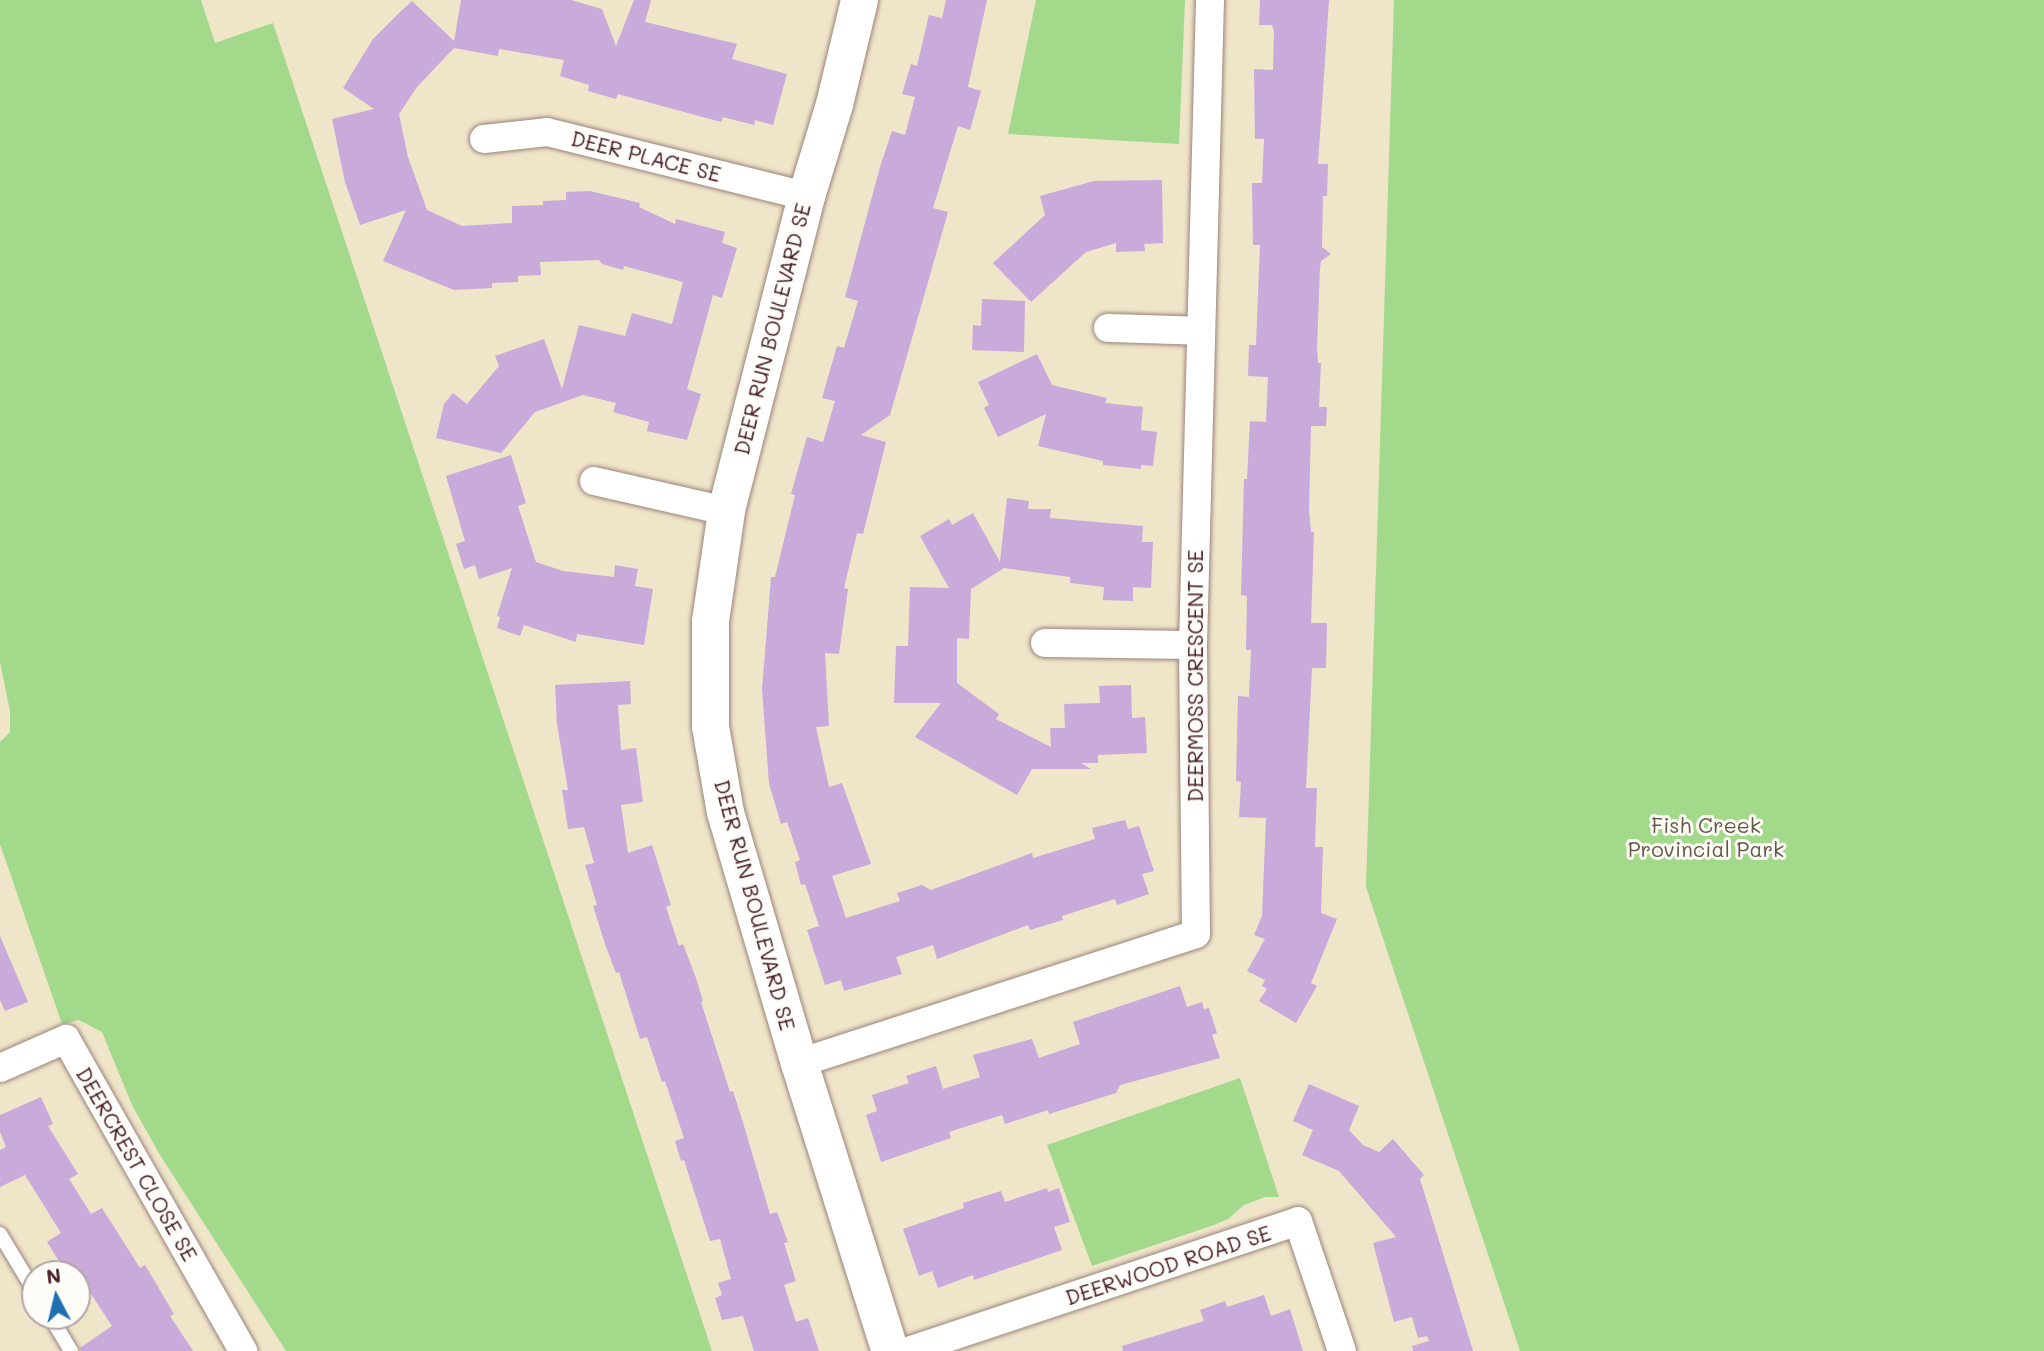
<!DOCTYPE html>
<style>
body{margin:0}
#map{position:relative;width:2044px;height:1351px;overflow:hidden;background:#efe5c9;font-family:Mali,sans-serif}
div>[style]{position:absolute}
.green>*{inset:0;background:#a3d98a}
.building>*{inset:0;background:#c8aadb}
.roads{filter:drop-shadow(0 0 2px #9c827a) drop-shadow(0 0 2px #9c827a)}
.service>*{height:14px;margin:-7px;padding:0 7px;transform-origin:7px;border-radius:7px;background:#fff}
.minor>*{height:28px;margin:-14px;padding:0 14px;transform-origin:14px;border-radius:14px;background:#fff}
.tertiary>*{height:37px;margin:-18.5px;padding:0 18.5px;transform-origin:18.5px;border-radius:18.5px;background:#fff}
span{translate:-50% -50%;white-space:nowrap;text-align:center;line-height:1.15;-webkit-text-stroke:6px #fdfcf7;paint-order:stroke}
.street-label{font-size:21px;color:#4a1f2b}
.park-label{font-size:21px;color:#655748}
.north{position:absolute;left:21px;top:1260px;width:70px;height:70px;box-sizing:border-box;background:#fdfcf7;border:2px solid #b5a4a5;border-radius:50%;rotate:353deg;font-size:19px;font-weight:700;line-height:28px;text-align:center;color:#4a1f2b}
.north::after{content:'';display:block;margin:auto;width:24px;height:32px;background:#1f6fb2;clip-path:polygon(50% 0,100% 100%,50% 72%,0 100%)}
</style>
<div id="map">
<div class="green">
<i style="clip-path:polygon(0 0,201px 0,215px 43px,273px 23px,712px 1351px,286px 1351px,160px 1155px,132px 1105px,102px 1032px,79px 1020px,62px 1024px,0 844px,0 742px,10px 732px,10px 711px,0 662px)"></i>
<i style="clip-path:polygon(1036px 0,1185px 0,1179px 144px,1008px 134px)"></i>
<i style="clip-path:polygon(1394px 0,2044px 0,2044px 1351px,1520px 1351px,1366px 887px)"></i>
<i style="clip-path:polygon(1240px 1078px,1279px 1197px,1265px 1197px,1244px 1205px,1228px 1219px,1214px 1225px,1092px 1266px,1047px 1145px)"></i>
</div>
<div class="building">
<i style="clip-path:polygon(461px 0,571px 0,602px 9px,616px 46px,634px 0,651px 0,645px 22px,737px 44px,732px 59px,787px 74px,773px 125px,755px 120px,754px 125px,723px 117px,721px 122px,618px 94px,616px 99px,588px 91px,589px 85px,560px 76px,564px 60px,499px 49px,498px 56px,454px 48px,417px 87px,399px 114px,408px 157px,427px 210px,462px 226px,512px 223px,512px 206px,543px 205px,543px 201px,566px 200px,566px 192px,590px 191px,640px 203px,639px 207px,675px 224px,676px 219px,725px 232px,722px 243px,737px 248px,722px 298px,713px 295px,687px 389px,701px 394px,687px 440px,647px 431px,649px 422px,613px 412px,616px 403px,583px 395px,535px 412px,501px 453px,436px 438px,444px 404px,453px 393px,467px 404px,499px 366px,495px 356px,544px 339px,562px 389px,579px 325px,625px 336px,632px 313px,672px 324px,683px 282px,624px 266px,623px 270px,602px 264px,599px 260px,540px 262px,541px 275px,518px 276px,518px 282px,492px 283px,492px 288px,454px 290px,383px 261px,406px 210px,360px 225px,345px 182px,332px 119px,374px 109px,343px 88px,373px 39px,399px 13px,412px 1px,454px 41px)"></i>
<i style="clip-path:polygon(946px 0,987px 0,968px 87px,981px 91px,970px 130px,958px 126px,933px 208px,948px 212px,890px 415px,861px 435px,886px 442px,863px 534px,857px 533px,844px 588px,848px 589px,839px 654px,825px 653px,829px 726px,816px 727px,829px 787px,842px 783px,871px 864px,832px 876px,846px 918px,900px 901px,897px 893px,922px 885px,931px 890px,1032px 853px,1033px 858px,1095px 839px,1092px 828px,1125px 820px,1128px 829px,1139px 826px,1154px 871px,1142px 874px,1149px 894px,1117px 905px,1115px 899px,1062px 916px,1063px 920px,1030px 930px,1028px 925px,937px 959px,933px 945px,896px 957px,902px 974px,844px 991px,841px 980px,825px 985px,807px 930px,819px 926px,805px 884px,801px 885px,795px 862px,800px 860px,787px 822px,781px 824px,769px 784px,762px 689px,769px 603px,771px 577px,775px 577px,795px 495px,791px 494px,807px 437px,823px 442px,835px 401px,822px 398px,837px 346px,844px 348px,858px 301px,845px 297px,880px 167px,892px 131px,905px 135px,915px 97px,902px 94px,911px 64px,917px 66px,929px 15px,942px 18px)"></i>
<i style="clip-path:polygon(1260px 0,1329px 0,1318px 164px,1328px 164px,1327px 196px,1323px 196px,1322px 247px,1331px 254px,1321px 261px,1320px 268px,1317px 347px,1318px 363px,1321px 363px,1319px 407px,1327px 407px,1326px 426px,1311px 426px,1309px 511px,1311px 532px,1314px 532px,1311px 623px,1327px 623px,1326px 668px,1312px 668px,1306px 788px,1317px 788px,1315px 847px,1323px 847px,1321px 913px,1337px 919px,1311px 983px,1317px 986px,1296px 1023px,1259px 1001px,1267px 989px,1262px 986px,1265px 980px,1247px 971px,1265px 939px,1254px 935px,1262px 916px,1266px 818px,1239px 817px,1241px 782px,1236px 781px,1238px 696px,1249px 697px,1251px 650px,1246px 650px,1247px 596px,1241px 595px,1244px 479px,1247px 479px,1250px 421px,1266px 422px,1268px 377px,1248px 376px,1249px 345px,1256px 345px,1260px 245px,1253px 245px,1252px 183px,1262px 183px,1264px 139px,1255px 139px,1254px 69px,1273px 70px,1274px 31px,1272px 25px,1259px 25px)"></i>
<i style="clip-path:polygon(1162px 180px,1163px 243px,1144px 244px,1145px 251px,1116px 252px,1116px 243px,1086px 252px,1031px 302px,993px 263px,1045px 215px,1040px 196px,1094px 181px)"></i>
<i style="clip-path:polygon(982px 299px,1025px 301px,1024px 352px,972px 350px,973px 325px,981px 326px)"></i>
<i style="clip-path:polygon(1037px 354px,1052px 385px,1107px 398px,1105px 403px,1143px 407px,1141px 430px,1157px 432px,1153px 466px,1141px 465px,1141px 469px,1103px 465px,1103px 461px,1038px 446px,1046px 414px,998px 437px,984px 408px,989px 405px,978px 382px)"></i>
<i style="clip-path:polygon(511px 455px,526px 503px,518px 506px,536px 562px,563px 571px,614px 577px,615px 565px,638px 569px,635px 586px,653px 589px,644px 645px,577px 634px,576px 642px,524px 625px,520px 636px,497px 628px,500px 617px,497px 616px,512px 568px,479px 579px,475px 565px,464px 569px,456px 544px,465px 541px,446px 476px)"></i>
<i style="clip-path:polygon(1007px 498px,1029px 501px,1028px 509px,1051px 509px,1050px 518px,1143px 526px,1142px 542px,1153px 542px,1151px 588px,1133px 587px,1133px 601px,1103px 600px,1104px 587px,1070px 583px,1070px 577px,1004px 568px,971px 589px,969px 639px,957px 638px,957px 683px,999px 714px,996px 719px,1051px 747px,1050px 728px,1065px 728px,1064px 704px,1100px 703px,1099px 686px,1131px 685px,1132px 718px,1145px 717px,1147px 753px,1098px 755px,1098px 763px,1081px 763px,1091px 769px,1032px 769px,1017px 795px,915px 737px,941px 703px,894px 703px,896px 646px,908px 646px,910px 587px,949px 588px,920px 536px,949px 519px,952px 525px,973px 513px,1000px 562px)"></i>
<i style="clip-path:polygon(630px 681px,631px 704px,618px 705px,621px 750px,636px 748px,643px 802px,621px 805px,628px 853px,652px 845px,671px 905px,666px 907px,679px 946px,683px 944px,696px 978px,703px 1001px,701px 1002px,730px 1092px,733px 1091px,742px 1119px,770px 1214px,777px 1212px,788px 1242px,784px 1243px,796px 1281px,784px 1285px,796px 1322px,808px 1318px,819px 1351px,754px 1351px,743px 1316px,722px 1320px,715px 1298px,722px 1295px,718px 1283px,731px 1279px,720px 1239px,710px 1241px,684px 1160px,681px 1161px,675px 1141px,684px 1138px,665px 1081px,662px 1082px,647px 1037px,640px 1039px,619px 972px,616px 973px,605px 944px,593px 906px,597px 905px,585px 865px,594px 863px,584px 827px,568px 829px,562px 790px,568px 790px,557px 724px,555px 685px)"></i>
<i style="clip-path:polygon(0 936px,28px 1002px,5px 1011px,0 1000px)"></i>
<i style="clip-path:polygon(1180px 986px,1187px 1007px,1202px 1002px,1204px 1009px,1209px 1008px,1217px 1033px,1212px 1035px,1220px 1058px,1120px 1085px,1116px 1093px,1049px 1114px,1048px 1110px,1005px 1124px,1002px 1115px,949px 1132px,951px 1138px,881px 1162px,866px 1115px,877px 1111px,872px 1095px,909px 1083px,906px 1076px,936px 1066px,943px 1089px,980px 1077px,973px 1055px,1032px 1039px,1039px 1058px,1080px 1044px,1073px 1022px)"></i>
<i style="clip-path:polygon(1309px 1084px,1359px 1106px,1349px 1130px,1363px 1145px,1379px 1152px,1393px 1139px,1424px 1175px,1420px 1179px,1473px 1351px,1413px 1351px,1412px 1346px,1429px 1341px,1427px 1336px,1418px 1338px,1412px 1317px,1394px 1322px,1373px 1243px,1396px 1237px,1339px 1171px,1302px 1155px,1313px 1130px,1293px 1121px)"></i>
<i style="clip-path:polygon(41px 1097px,53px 1124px,48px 1126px,78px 1174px,69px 1179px,91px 1214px,102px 1208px,140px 1268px,145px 1265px,174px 1314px,170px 1316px,193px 1351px,81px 1351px,80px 1348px,112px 1326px,78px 1274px,67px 1274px,47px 1242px,61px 1233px,25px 1175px,0 1187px,0 1150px,6px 1147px,0 1132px,0 1115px)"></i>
<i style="clip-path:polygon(1047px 1188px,1048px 1192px,1059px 1188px,1070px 1222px,1054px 1227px,1062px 1250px,974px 1280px,973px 1275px,938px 1288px,932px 1271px,919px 1276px,903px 1229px,964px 1208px,963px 1203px,1001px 1191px,1005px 1202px)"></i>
<i style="clip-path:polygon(1264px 1295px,1271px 1316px,1290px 1309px,1303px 1351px,1123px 1351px,1122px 1346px,1204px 1321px,1200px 1310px,1225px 1301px,1227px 1307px)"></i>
</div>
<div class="roads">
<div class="service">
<i style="left:0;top:1234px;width:68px;rotate:58.9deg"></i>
<i style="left:50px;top:1316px;width:41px;rotate:59deg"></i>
</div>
<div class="minor">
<i style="left:484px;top:139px;width:63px;rotate:-6.3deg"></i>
<i style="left:547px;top:132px;width:267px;rotate:13.9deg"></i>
<i style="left:1108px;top:328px;width:93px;rotate:1.8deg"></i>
<i style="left:594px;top:481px;width:135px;rotate:12.8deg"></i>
<i style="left:1045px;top:643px;width:148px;rotate:0.8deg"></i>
<i style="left:799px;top:1063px;width:417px;rotate:-18deg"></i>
<i style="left:1196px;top:934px;width:289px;rotate:-90.6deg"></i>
<i style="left:1193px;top:645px;width:645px;rotate:-88.49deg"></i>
<i style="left:0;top:1068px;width:72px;rotate:-23.7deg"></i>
<i style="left:66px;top:1039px;width:359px;rotate:60.4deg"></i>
<i style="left:908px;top:1351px;width:411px;rotate:-18.4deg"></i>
<i style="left:1298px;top:1221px;width:137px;rotate:71.3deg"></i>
</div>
<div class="tertiary">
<i style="left:859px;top:0;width:107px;rotate:103.5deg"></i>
<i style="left:834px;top:104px;width:96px;rotate:106.9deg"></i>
<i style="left:806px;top:196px;width:325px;rotate:104.3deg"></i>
<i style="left:726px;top:511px;width:111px;rotate:98.3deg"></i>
<i style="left:710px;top:621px;width:105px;rotate:90deg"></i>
<i style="left:710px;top:726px;width:87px;rotate:80.1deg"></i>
<i style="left:725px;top:812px;width:262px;rotate:73.6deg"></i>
<i style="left:799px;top:1063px;width:302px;rotate:72.5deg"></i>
</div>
</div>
<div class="street-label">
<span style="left:646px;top:156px;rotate:14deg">DEER PLACE SE</span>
<span style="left:772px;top:329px;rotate:-76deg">DEER RUN BOULEVARD SE</span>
<span style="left:1195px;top:676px;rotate:-90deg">DEERMOSS CRESCENT SE</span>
<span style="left:755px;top:905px;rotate:75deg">DEER RUN BOULEVARD SE</span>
<span style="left:137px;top:1164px;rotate:60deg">DEERCREST CLOSE SE</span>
<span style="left:1168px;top:1265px;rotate:-18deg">DEERWOOD ROAD SE</span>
</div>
<div class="park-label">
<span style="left:1706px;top:837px">Fish Creek<br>Provincial Park</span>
</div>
<div class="north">N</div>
</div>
